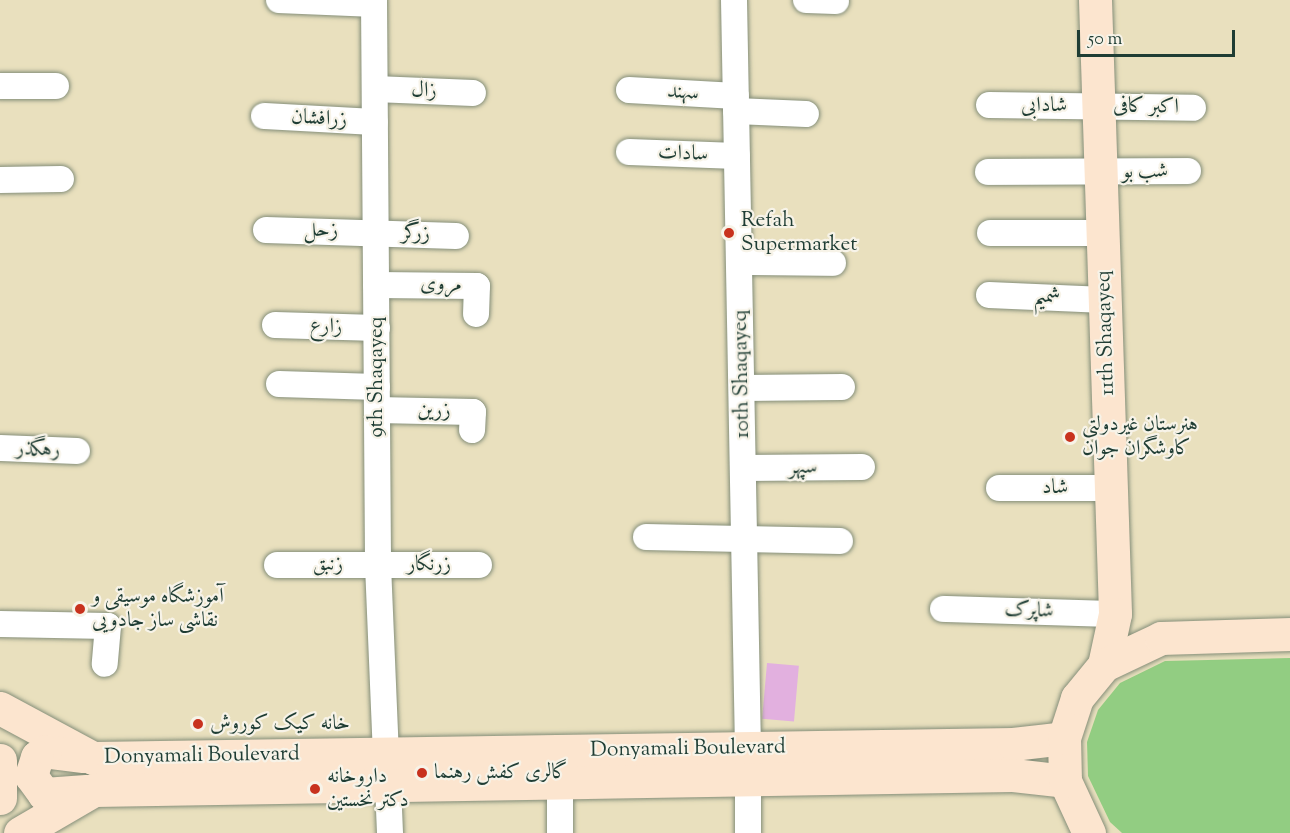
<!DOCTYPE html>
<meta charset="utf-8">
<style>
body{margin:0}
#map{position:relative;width:1290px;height:833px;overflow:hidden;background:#e9e0be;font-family:"Sorts Mill Goudy",Amiri,serif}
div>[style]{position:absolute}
.green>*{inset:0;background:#92cd82}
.building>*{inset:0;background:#e2b0df;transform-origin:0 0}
.roads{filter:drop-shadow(0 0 2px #848e79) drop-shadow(0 0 2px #848e79)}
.street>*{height:26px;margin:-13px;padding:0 13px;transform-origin:13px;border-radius:13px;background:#fff}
.secondary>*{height:33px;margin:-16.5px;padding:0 16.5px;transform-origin:16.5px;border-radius:16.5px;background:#fce5cf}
.dots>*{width:16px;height:16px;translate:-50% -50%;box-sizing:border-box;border:3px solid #f7f3e8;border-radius:50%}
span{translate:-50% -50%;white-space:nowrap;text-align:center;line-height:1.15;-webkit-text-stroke:4.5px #f7f3e8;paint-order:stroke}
.street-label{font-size:21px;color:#1f3d34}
.poi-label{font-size:21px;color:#1f3d34}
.left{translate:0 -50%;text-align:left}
.scale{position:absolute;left:1077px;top:30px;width:158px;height:27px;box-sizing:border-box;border:3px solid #1f3d34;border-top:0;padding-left:8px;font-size:18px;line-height:21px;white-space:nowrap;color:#1f3d34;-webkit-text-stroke:4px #f7f3e8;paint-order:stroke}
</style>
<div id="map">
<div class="green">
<i style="clip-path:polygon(1290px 658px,1290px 833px,1122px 833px,1110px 822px,1088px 776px,1087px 742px,1098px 710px,1120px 683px,1165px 661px)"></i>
</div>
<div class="building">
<i style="left:767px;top:663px;width:32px;height:56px;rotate:5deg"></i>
</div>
<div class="roads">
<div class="street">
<i style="left:279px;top:0;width:95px;rotate:2.4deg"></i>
<i style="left:374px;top:0;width:565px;rotate:89.59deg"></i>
<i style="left:378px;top:565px;width:188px;rotate:87.6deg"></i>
<i style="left:734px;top:0;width:748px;rotate:88.93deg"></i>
<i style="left:806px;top:0;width:30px;rotate:2deg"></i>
<i style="left:0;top:86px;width:56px"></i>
<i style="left:375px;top:89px;width:98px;rotate:2.3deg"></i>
<i style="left:629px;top:90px;width:107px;rotate:3.2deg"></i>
<i style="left:989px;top:105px;width:204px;rotate:0.8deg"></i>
<i style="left:736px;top:111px;width:70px;rotate:2.5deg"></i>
<i style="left:264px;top:116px;width:111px;rotate:3.1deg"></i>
<i style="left:629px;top:152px;width:108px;rotate:2.1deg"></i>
<i style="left:988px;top:172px;width:200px;rotate:-0.3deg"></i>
<i style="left:0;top:180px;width:61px;rotate:-0.9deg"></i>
<i style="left:266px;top:230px;width:190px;rotate:1.8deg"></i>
<i style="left:990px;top:233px;width:113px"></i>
<i style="left:740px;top:262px;width:93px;rotate:0.6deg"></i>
<i style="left:376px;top:285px;width:101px;rotate:0.6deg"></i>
<i style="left:477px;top:286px;width:28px;rotate:92deg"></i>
<i style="left:989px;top:295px;width:116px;rotate:2.5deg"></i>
<i style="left:275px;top:325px;width:102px;rotate:1.7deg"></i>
<i style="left:279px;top:384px;width:98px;rotate:1.8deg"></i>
<i style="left:743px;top:388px;width:99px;rotate:-0.6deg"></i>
<i style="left:377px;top:410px;width:96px;rotate:1.2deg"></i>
<i style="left:473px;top:412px;width:18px;rotate:93deg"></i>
<i style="left:0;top:448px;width:77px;rotate:2.2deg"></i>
<i style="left:744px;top:468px;width:118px;rotate:-0.5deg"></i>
<i style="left:999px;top:488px;width:112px"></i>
<i style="left:646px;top:537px;width:194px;rotate:1.2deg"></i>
<i style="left:277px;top:565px;width:202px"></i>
<i style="left:943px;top:609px;width:172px;rotate:1.7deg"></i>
<i style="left:0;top:624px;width:108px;rotate:1.1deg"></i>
<i style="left:108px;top:626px;width:38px;rotate:95deg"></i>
<i style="left:748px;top:779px;width:54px;rotate:90deg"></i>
<i style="left:388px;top:785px;width:48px;rotate:87.6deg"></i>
<i style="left:560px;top:833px;width:51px;rotate:-90deg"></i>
</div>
<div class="secondary">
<i style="left:1095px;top:0;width:614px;rotate:88.13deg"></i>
<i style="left:1115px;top:614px;width:52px;rotate:102.2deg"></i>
<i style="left:0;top:708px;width:106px;rotate:28.3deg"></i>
<i style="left:93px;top:758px;width:920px;rotate:-0.87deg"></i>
<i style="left:1013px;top:744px;width:51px;rotate:-6.7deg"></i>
<i style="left:83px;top:756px;width:38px;rotate:-173deg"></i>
<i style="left:45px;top:751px;width:10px;rotate:143deg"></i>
<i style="left:37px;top:757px;width:20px;rotate:108deg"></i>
<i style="left:31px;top:776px;width:22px;rotate:54deg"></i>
<i style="left:44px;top:794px;width:42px;rotate:-4.1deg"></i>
<i style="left:0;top:760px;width:38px;rotate:90deg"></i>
<i style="left:20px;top:833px;width:86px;rotate:-30.2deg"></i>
<i style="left:94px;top:790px;width:919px;rotate:-0.94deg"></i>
<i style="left:1013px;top:775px;width:52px;rotate:6.6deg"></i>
<i style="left:1089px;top:833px;width:57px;rotate:-114.8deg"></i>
<i style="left:1065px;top:781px;width:43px;rotate:-91.3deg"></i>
<i style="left:1064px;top:738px;width:42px;rotate:-72deg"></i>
<i style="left:1077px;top:698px;width:43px;rotate:-50.7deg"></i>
<i style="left:1104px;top:665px;width:63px;rotate:-25.3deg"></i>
<i style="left:1161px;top:638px;width:129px;rotate:-1.8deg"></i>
</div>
</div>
<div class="dots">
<i style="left:729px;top:233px;background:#c8321e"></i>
<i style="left:1070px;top:437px;background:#c8321e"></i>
<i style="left:80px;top:609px;background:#c8321e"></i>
<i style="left:198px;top:724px;background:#c8321e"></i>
<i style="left:422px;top:773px;background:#c8321e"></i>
<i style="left:315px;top:789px;background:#c8321e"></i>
</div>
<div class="street-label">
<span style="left:424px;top:91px;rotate:2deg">زال</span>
<span style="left:683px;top:93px;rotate:4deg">سهند</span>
<span style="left:1044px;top:106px">شادابی</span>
<span style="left:1146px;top:107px;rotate:1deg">اکبر کافی</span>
<span style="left:319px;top:119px;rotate:3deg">زرافشان</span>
<span style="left:683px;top:154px;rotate:2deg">سادات</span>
<span style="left:1145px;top:172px;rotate:-1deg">شب بو</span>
<span style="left:321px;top:231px;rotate:1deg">زحل</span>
<span style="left:416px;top:234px;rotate:3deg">زرگر</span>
<span style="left:441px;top:285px;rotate:1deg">مروی</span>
<span style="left:1047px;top:297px;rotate:3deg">شمیم</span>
<span style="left:326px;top:327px;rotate:2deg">زارع</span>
<span style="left:1106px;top:333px;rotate:-92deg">11th Shaqayeq</span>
<span style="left:742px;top:374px;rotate:-91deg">10th Shaqayeq</span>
<span style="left:377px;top:377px;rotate:-90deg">9th Shaqayeq</span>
<span style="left:434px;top:411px;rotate:1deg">زرین</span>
<span style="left:38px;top:450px;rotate:2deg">رهگذر</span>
<span style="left:803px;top:468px;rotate:-1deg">سپهر</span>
<span style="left:1055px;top:488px">شاد</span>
<span style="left:328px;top:565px">زنبق</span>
<span style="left:429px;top:565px">زرنگار</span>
<span style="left:1029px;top:611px;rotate:2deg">شاپرک</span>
<span style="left:688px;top:749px;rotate:-1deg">Donyamali Boulevard</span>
<span style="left:202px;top:756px;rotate:-1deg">Donyamali Boulevard</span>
</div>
<div class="poi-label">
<span class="left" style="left:741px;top:233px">Refah<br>Supermarket</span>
<span class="left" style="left:1082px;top:437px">هنرستان غیردولتی<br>کاوشگران جوان</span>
<span class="left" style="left:92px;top:609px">آموزشگاه موسیقی و<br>نقاشی ساز جادویی</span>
<span class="left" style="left:210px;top:724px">خانه کیک کوروش</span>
<span class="left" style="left:434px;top:773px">گالری کفش رهنما</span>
<span class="left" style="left:327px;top:789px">داروخانه<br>دکتر نخستین</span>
</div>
<div class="scale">50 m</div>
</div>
